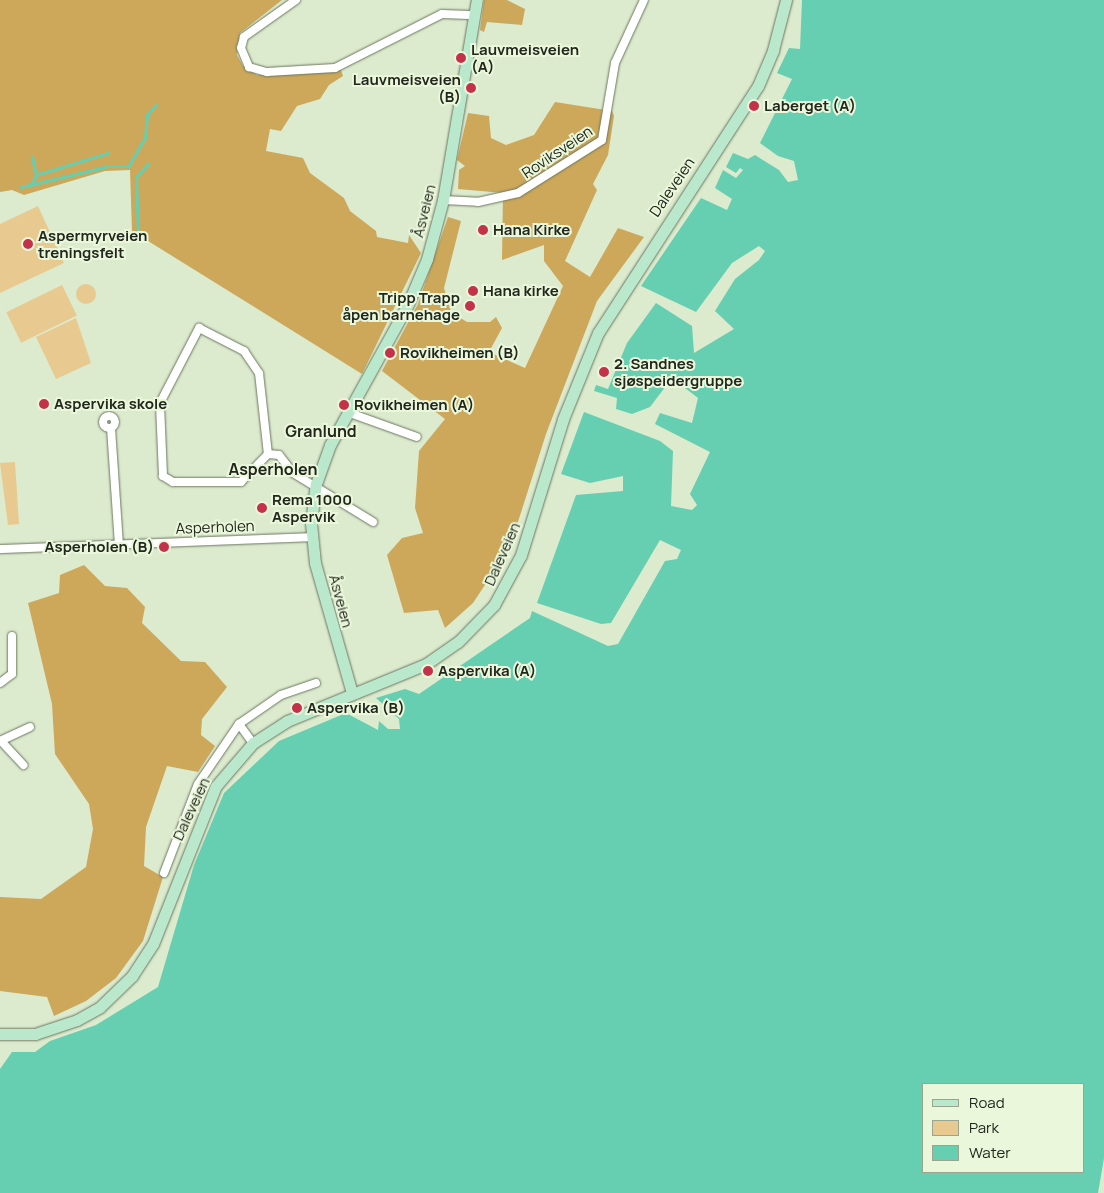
<!DOCTYPE html>
<meta charset="utf-8">
<style>
body{margin:0}
#map{position:relative;width:1104px;height:1193px;overflow:hidden;background:#dceace;font-family:Manrope,sans-serif}
div>[style]{position:absolute}
.green>*{inset:0;background:#e8ca90;transform-origin:0 0}
.round{border-radius:50%}
.forest>*{inset:0;background:#cda85a}
.water>*{inset:0;background:#66ceb1}
.stream>*{height:2.5px;margin:-1.25px;padding:0 1.25px;transform-origin:1.25px;border-radius:1.25px;background:#66ceb1}
.roads{filter:drop-shadow(0 0 1px #6b775f) drop-shadow(0 0 1px #6b775f)}
.street>*{height:8px;margin:-4px;padding:0 4px;transform-origin:4px;border-radius:4px;background:#fff}
.street>.ring{margin:-4px;padding:0;box-sizing:content-box;background:none;border:8px solid #fff;border-radius:50%}
.secondary>*{height:11px;margin:-5.5px;padding:0 5.5px;transform-origin:5.5px;border-radius:5.5px;background:#b9e8cd}
.dots>*{width:14px;height:14px;translate:-50% -50%;box-sizing:border-box;border:2px solid #eaf7db;border-radius:50%}
span{translate:-50% -50%;white-space:nowrap;text-align:center;line-height:1.15;-webkit-text-stroke:4px #eaf7db;paint-order:stroke}
.poi-label{font-size:15px;color:#22271d;font-weight:700}
.left{translate:0 -50%;text-align:left}
.right{translate:-100% -50%;text-align:right}
.street-label{font-size:15px;color:#22271d}
.neighbourhood-label{font-size:16px;color:#22271d;font-weight:700}
.legend{position:absolute;left:922px;top:1083px;width:162px;height:90px;box-sizing:border-box;background:#eaf7db;border:1px solid #9aa48f;margin:0;padding:6px 9px;list-style:none;font-size:15px;color:#22271d}
.legend li{display:flex;align-items:center;gap:10px;height:25px}
.legend b{width:25px;border:1px solid #9aa48f}
</style>
<div id="map">
<div class="green">
<i style="clip-path:polygon(38px 206px,64px 263px,0 293px,0 224px)"></i>
<i class="round" style="left:76px;top:284px;width:20px;height:20px"></i>
<i style="left:62px;top:285px;width:34px;height:62px;rotate:64deg"></i>
<i style="clip-path:polygon(76px 318px,91px 363px,56px 379px,36px 337px)"></i>
<i style="clip-path:polygon(15px 462px,19px 524px,8px 525px,0 463px)"></i>
</div>
<div class="forest">
<i style="clip-path:polygon(0 0,282px 0,240px 33px,237px 55px,243px 66px,257px 75px,341px 70px,343px 76px,329px 85px,320px 99px,297px 106px,281px 131px,270px 129px,266px 151px,303px 158px,310px 173px,344px 198px,350px 211px,376px 231px,377px 237px,408px 243px,409px 235px,421px 253px,362px 374px,132px 231px,130px 170px,105px 171px,24px 195px,12px 190px,0 192px)"></i>
<i style="clip-path:polygon(484px 0,507px 0,525px 9px,522px 25px,487px 22px,484px 32px,480px 30px)"></i>
<i style="clip-path:polygon(555px 102px,612px 111px,614px 116px,608px 155px,593px 184px,597px 190px,565px 261px,590px 277px,618px 228px,644px 237px,597px 301px,546px 434px,510px 547px,473px 603px,445px 628px,438px 610px,404px 613px,387px 555px,402px 538px,423px 533px,415px 508px,419px 451px,445px 419px,382px 371px,418px 304px,448px 217px,461px 221px,444px 288px,451px 312px,467px 322px,490px 322px,496px 317px,502px 328px,489px 352px,525px 368px,563px 286px,544px 261px,544px 245px,502px 260px,503px 193px,458px 189px,459px 170px,465px 166px,457px 160px,468px 113px,489px 116px,491px 138px,506px 145px,534px 135px)"></i>
<i style="clip-path:polygon(84px 565px,105px 586px,127px 588px,145px 607px,142px 623px,181px 661px,205px 662px,227px 687px,202px 719px,201px 735px,215px 746px,198px 772px,167px 766px,146px 827px,144px 866px,163px 877px,143px 941px,116px 978px,86px 1001px,54px 1016px,47px 997px,0 991px,0 897px,41px 899px,86px 867px,93px 829px,89px 804px,55px 754px,52px 704px,28px 603px,59px 593px,60px 575px)"></i>
</div>
<div class="water">
<i style="clip-path:polygon(evenodd,802px 0,1104px 0,1104px 1158px,1098px 1193px,0 1193px,0 1069px,12px 1052px,35px 1052px,50px 1041px,96px 1025px,158px 987px,194px 865px,224px 793px,279px 741px,346px 713px,378px 730px,379px 721px,388px 729px,400px 729px,399px 719px,376px 698px,405px 689px,419px 694px,530px 618px,532px 611px,608px 646px,618px 644px,665px 561px,677px 559px,681px 550px,660px 540px,611px 623px,601px 624px,537px 603px,576px 495px,623px 491px,623px 476px,590px 483px,561px 474px,584px 412px,660px 441px,673px 451px,671px 506px,692px 510px,697px 505px,690px 494px,710px 452px,655px 424px,660px 413px,692px 423px,698px 398px,672px 378px,650px 407px,632px 414px,616px 409px,617px 398px,594px 391px,596px 385px,608px 389px,627px 343px,656px 303px,692px 326px,694px 353px,734px 329px,715px 311px,735px 279px,759px 260px,765px 251px,759px 246px,732px 263px,696px 312px,641px 286px,701px 198px,727px 210px,732px 199px,715px 188px,723px 170px,736px 178px,743px 170px,740px 168px,736px 173px,726px 167px,733px 153px,748px 159px,755px 155px,779px 170px,788px 182px,798px 180px,794px 161px,778px 156px,760px 143px,792px 79px,777px 73px,789px 48px,800px 49px,802px 0,923px 1084px,1083px 1084px,1083px 1172px,923px 1172px,923px 1084px)"></i>
</div>
<div class="stream">
<i style="left:36px;top:175px;width:75px;rotate:-17deg"></i>
<i style="left:31px;top:185px;width:11px;rotate:-63deg"></i>
<i style="left:36px;top:175px;width:18px;rotate:-103deg"></i>
<i style="left:21px;top:187px;width:86px;rotate:-13.4deg"></i>
<i style="left:105px;top:167px;width:23px"></i>
<i style="left:128px;top:167px;width:34px;rotate:-60deg"></i>
<i style="left:145px;top:138px;width:23px;rotate:-85deg"></i>
<i style="left:147px;top:115px;width:13px;rotate:-48deg"></i>
<i style="left:138px;top:237px;width:60px;rotate:-91.9deg"></i>
<i style="left:136px;top:177px;width:18px;rotate:-47deg"></i>
</div>
<div class="roads">
<div class="street">
<i style="left:296px;top:0;width:64px;rotate:144.6deg"></i>
<i style="left:244px;top:37px;width:11px;rotate:105deg"></i>
<i style="left:241px;top:48px;width:21px;rotate:67deg"></i>
<i style="left:249px;top:67px;width:19px;rotate:16deg"></i>
<i style="left:267px;top:72px;width:68px;rotate:-3.4deg"></i>
<i style="left:335px;top:68px;width:120px;rotate:-26.8deg"></i>
<i style="left:442px;top:14px;width:34px;rotate:2deg"></i>
<i style="left:443px;top:200px;width:35px;rotate:3deg"></i>
<i style="left:478px;top:202px;width:41px;rotate:-12.7deg"></i>
<i style="left:518px;top:193px;width:99px;rotate:-32.2deg"></i>
<i style="left:602px;top:140px;width:78px;rotate:-80.4deg"></i>
<i style="left:615px;top:63px;width:69px;rotate:-65.3deg"></i>
<i style="left:199px;top:328px;width:51px;rotate:27.1deg"></i>
<i style="left:244px;top:351px;width:27px;rotate:56deg"></i>
<i style="left:259px;top:373px;width:81px;rotate:83.7deg"></i>
<i style="left:268px;top:454px;width:39px;rotate:134deg"></i>
<i style="left:241px;top:482px;width:68px;rotate:180deg"></i>
<i style="left:173px;top:482px;width:12px;rotate:-149deg"></i>
<i style="left:163px;top:476px;width:73px;rotate:-92.4deg"></i>
<i style="left:160px;top:403px;width:85px;rotate:-62.5deg"></i>
<i style="left:347px;top:412px;width:74px;rotate:19.7deg"></i>
<i class="ring" style="left:103px;top:416px;width:4px;height:4px"></i>
<i style="left:111px;top:428px;width:116px;rotate:86.1deg"></i>
<i style="left:268px;top:454px;width:11px;rotate:5deg"></i>
<i style="left:279px;top:455px;width:23px;rotate:52deg"></i>
<i style="left:293px;top:473px;width:94px;rotate:31.5deg"></i>
<i style="left:0;top:549px;width:311px;rotate:-2.2deg"></i>
<i style="left:0;top:683px;width:15px;rotate:-37deg"></i>
<i style="left:12px;top:674px;width:38px;rotate:-90deg"></i>
<i style="left:239px;top:724px;width:24px;rotate:54deg"></i>
<i style="left:0;top:741px;width:33px;rotate:-25deg"></i>
<i style="left:1px;top:741px;width:33px;rotate:47deg"></i>
<i style="left:164px;top:873px;width:95px;rotate:-69.1deg"></i>
<i style="left:198px;top:784px;width:73px;rotate:-55.7deg"></i>
<i style="left:239px;top:724px;width:51px;rotate:-34.6deg"></i>
<i style="left:281px;top:695px;width:37px;rotate:-19deg"></i>
</div>
<div class="secondary">
<i style="left:352px;top:693px;width:135px;rotate:-105.9deg"></i>
<i style="left:315px;top:563px;width:40px;rotate:-95.7deg"></i>
<i style="left:311px;top:523px;width:39px;rotate:-83deg"></i>
<i style="left:316px;top:484px;width:41px;rotate:-70.3deg"></i>
<i style="left:330px;top:445px;width:161px;rotate:-61deg"></i>
<i style="left:408px;top:304px;width:49px;rotate:-67.1deg"></i>
<i style="left:427px;top:259px;width:61px;rotate:-74.8deg"></i>
<i style="left:443px;top:200px;width:203px;rotate:-80.4deg"></i>
<i style="left:0;top:1034px;width:35px"></i>
<i style="left:35px;top:1034px;width:44px;rotate:-18.4deg"></i>
<i style="left:77px;top:1020px;width:26px;rotate:-29deg"></i>
<i style="left:100px;top:1007px;width:45px;rotate:-44.1deg"></i>
<i style="left:132px;top:976px;width:38px;rotate:-57deg"></i>
<i style="left:153px;top:944px;width:170px;rotate:-68.3deg"></i>
<i style="left:216px;top:786px;width:57px;rotate:-49.3deg"></i>
<i style="left:253px;top:743px;width:40px;rotate:-32.9deg"></i>
<i style="left:287px;top:721px;width:150px;rotate:-22.3deg"></i>
<i style="left:426px;top:664px;width:39px;rotate:-35deg"></i>
<i style="left:458px;top:642px;width:52px;rotate:-45.8deg"></i>
<i style="left:494px;top:605px;width:57px;rotate:-61.6deg"></i>
<i style="left:521px;top:555px;width:142px;rotate:-72.8deg"></i>
<i style="left:563px;top:419px;width:93px;rotate:-67.9deg"></i>
<i style="left:598px;top:333px;width:294px;rotate:-57.1deg"></i>
<i style="left:758px;top:86px;width:39px;rotate:-67deg"></i>
<i style="left:773px;top:50px;width:52px;rotate:-75.4deg"></i>
</div>
</div>
<div class="dots">
<i style="left:461px;top:58px;background:#c33249"></i>
<i style="left:471px;top:88px;background:#c33249"></i>
<i style="left:754px;top:106px;background:#c33249"></i>
<i style="left:483px;top:230px;background:#c33249"></i>
<i style="left:28px;top:244px;background:#c33249"></i>
<i style="left:473px;top:291px;background:#c33249"></i>
<i style="left:470px;top:306px;background:#c33249"></i>
<i style="left:390px;top:353px;background:#c33249"></i>
<i style="left:604px;top:372px;background:#c33249"></i>
<i style="left:44px;top:404px;background:#c33249"></i>
<i style="left:344px;top:405px;background:#c33249"></i>
<i style="left:262px;top:508px;background:#c33249"></i>
<i style="left:164px;top:547px;background:#c33249"></i>
<i style="left:428px;top:671px;background:#c33249"></i>
<i style="left:297px;top:708px;background:#c33249"></i>
</div>
<div class="poi-label">
<span class="left" style="left:471px;top:58px">Lauvmeisveien<br>(A)</span>
<span class="right" style="left:461px;top:88px">Lauvmeisveien<br>(B)</span>
<span class="left" style="left:764px;top:106px">Laberget (A)</span>
<span class="left" style="left:493px;top:230px">Hana Kirke</span>
<span class="left" style="left:38px;top:244px">Aspermyrveien<br>treningsfelt</span>
<span class="left" style="left:483px;top:291px">Hana kirke</span>
<span class="right" style="left:460px;top:306px">Tripp Trapp<br>åpen barnehage</span>
<span class="left" style="left:400px;top:353px">Rovikheimen (B)</span>
<span class="left" style="left:614px;top:372px">2. Sandnes<br>sjøspeidergruppe</span>
<span class="left" style="left:54px;top:404px">Aspervika skole</span>
<span class="left" style="left:354px;top:405px">Rovikheimen (A)</span>
<span class="left" style="left:272px;top:508px">Rema 1000<br>Aspervik</span>
<span class="right" style="left:154px;top:547px">Asperholen (B)</span>
<span class="left" style="left:438px;top:671px">Aspervika (A)</span>
<span class="left" style="left:307px;top:708px">Aspervika (B)</span>
</div>
<div class="street-label">
<span style="left:557px;top:152px;rotate:-34deg">Roviksveien</span>
<span style="left:672px;top:187px;rotate:-56deg">Daleveien</span>
<span style="left:424px;top:211px;rotate:-76deg">Åsveien</span>
<span style="left:215px;top:527px;rotate:-2deg">Asperholen</span>
<span style="left:502px;top:554px;rotate:-66deg">Daleveien</span>
<span style="left:341px;top:601px;rotate:75deg">Åsveien</span>
<span style="left:191px;top:809px;rotate:-65deg">Daleveien</span>
</div>
<div class="neighbourhood-label">
<span style="left:321px;top:431px">Granlund</span>
<span style="left:273px;top:469px">Asperholen</span>
</div>
<ul class="legend">
<li><b style="height:6px;background:#b9e8cd"></b>Road</li>
<li><b style="height:14px;background:#e8ca90"></b>Park</li>
<li><b style="height:14px;background:#66ceb1"></b>Water</li>
</ul>
</div>
